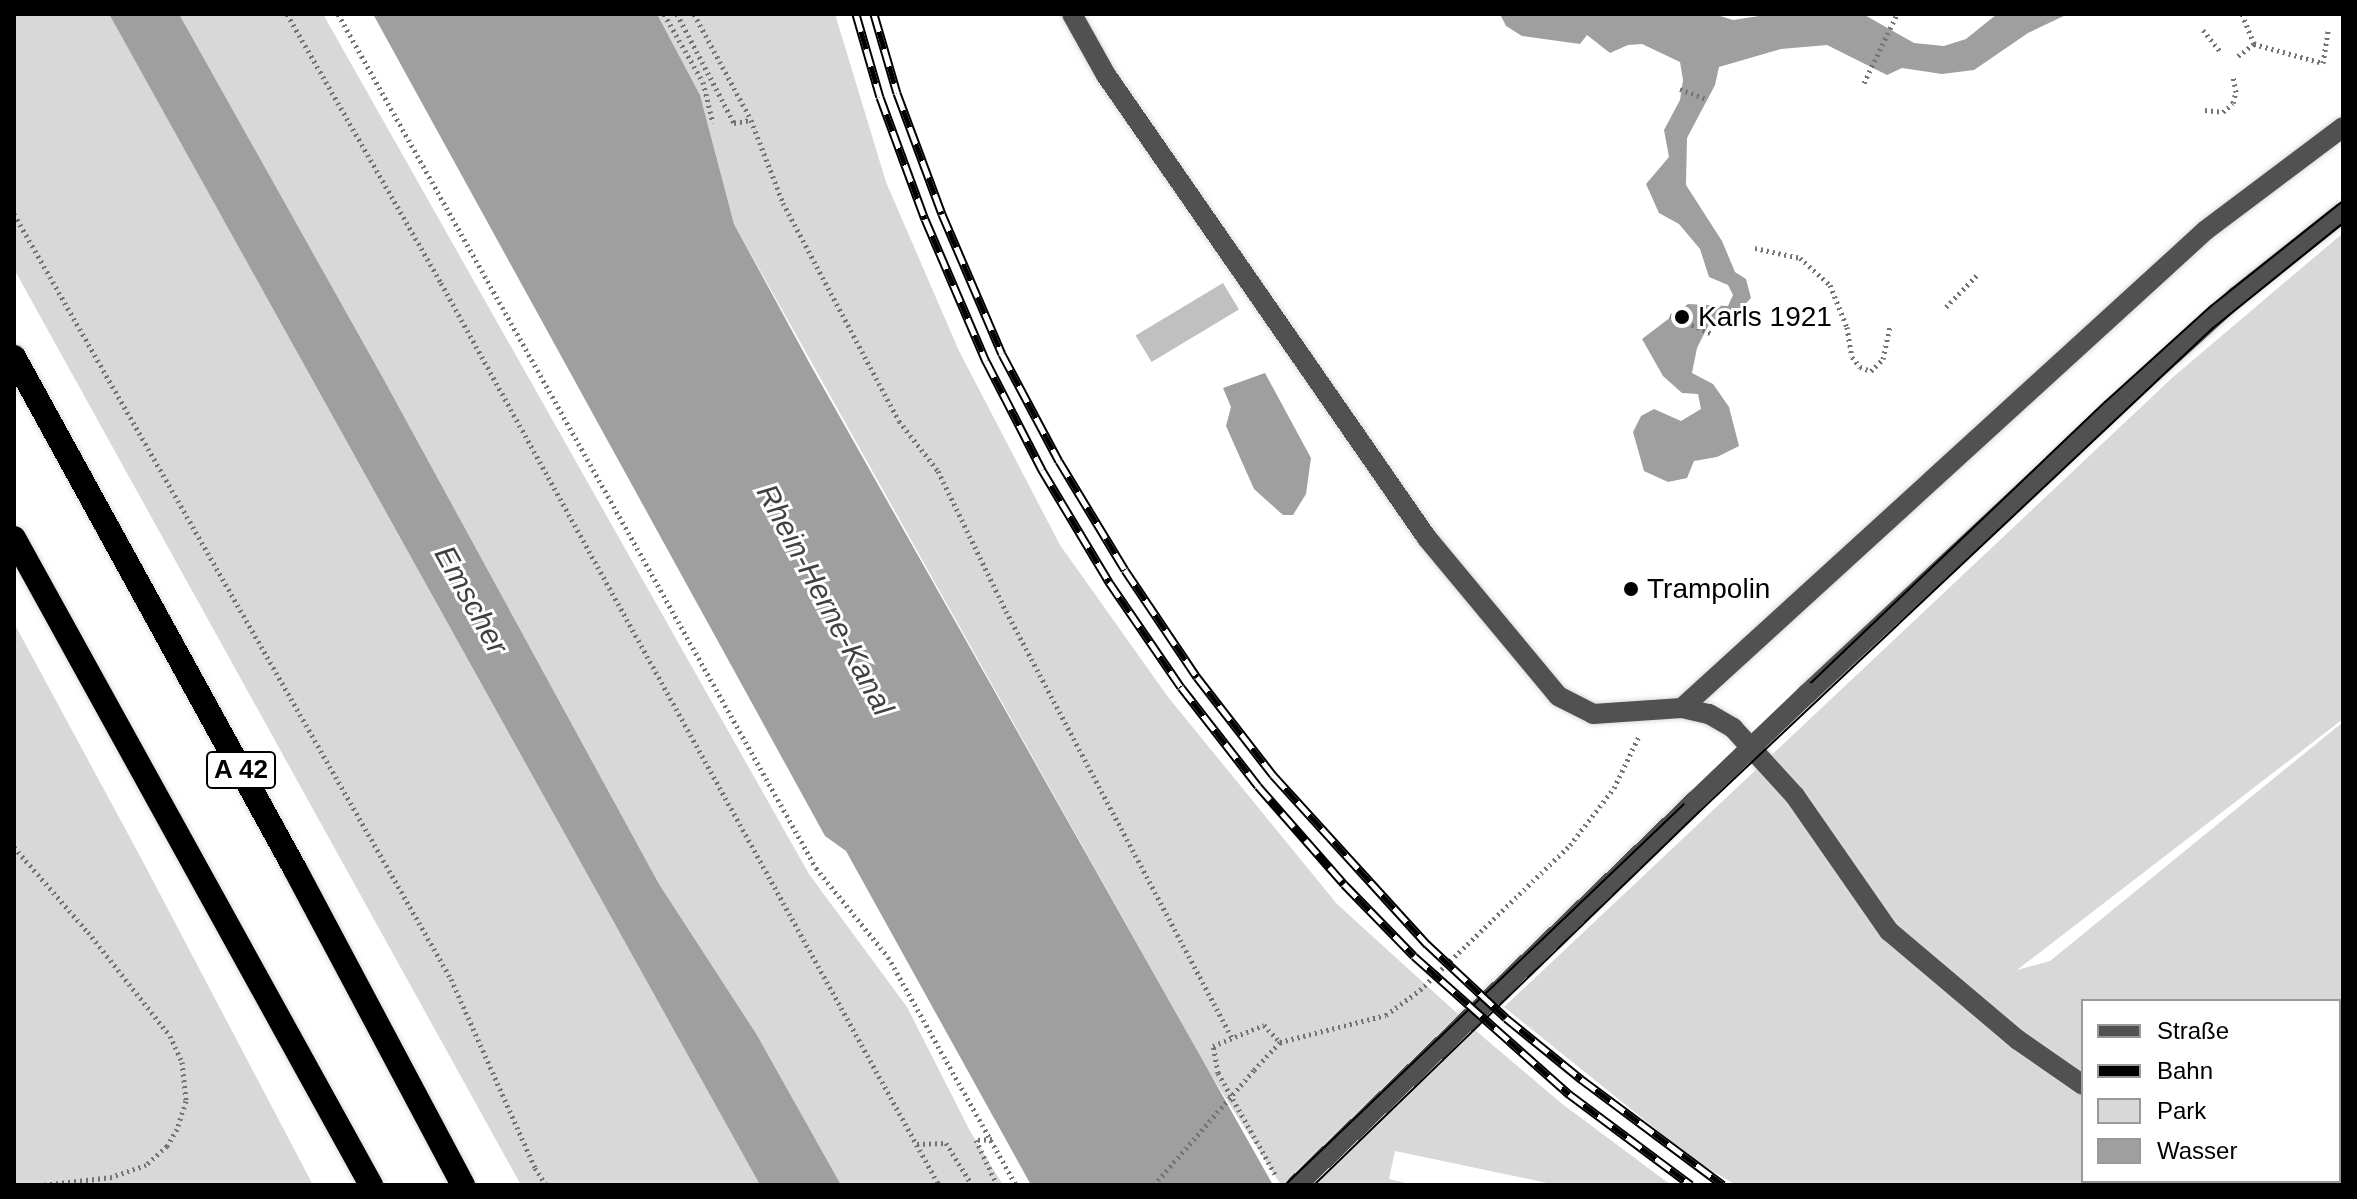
<!DOCTYPE html>
<meta charset="utf-8">
<style>
body{margin:0}
#map{position:relative;width:2357px;height:1199px;overflow:hidden;background:#fff;font-family:Arial,sans-serif}
div>[style]{position:absolute}
.green>*{inset:0;background:#d8d8d8}
.water>*{inset:0;background:#9f9f9f}
.building>*{inset:0;background:#c0c0c0;transform-origin:0 0}
.path>*{height:5px;margin-top:-2.5px;transform-origin:0;background:repeating-linear-gradient(90deg,#737373 0 2px,transparent 0 6px)}
.roads{filter:drop-shadow(0 0 2px #dbdbdb) drop-shadow(0 0 2px #dbdbdb)}
.minor>*{height:20px;margin:-10px;padding:0 10px;transform-origin:10px;border-radius:10px;background:#515151}
.highway>*{height:24px;margin:-12px;padding:0 12px;transform-origin:12px;border-radius:12px;background:#000}
.tram>*{height:2px;margin:-1px;padding:0 1px;transform-origin:1px;border-radius:1px;background:#000}
.rail>*{height:9px;margin-top:-4.5px;transform-origin:0;background:repeating-linear-gradient(90deg,#fff 0 18px,#000 0 36px);box-sizing:border-box;border-block:2px solid #000}
.path-bridge>*{height:5px;margin-top:-2.5px;transform-origin:0;background:repeating-linear-gradient(90deg,#737373 0 2px,transparent 0 6px)}
.minor-bridge>*{height:20px;margin:-10px;padding:0 10px;transform-origin:10px;border-radius:10px;background:#515151}
.dots>*{width:22px;height:22px;translate:-50% -50%;box-sizing:border-box;border:4px solid #fff;border-radius:50%}
span{translate:-50% -50%;white-space:nowrap;text-align:center;line-height:1.15;-webkit-text-stroke:6px #fff;paint-order:stroke}
.shield-label span{padding:2px 6px;background:#fff;border:2px solid;border-radius:6px;-webkit-text-stroke-width:0}
.shield-label{font-size:26px;color:#000;font-weight:700}
.poi-label{font-size:28px;color:#000}
.left{translate:0 -50%;text-align:left}
.water-label{font-size:30px;color:#404040;font-style:italic}
.frame{position:absolute;inset:0;border:16px solid #000;pointer-events:none}
.legend{position:absolute;left:2081px;top:999px;width:260px;height:184px;box-sizing:border-box;background:#fff;border:2px solid #999;margin:0;padding:10px 14px;list-style:none;font-size:24px;color:#000}
.legend li{display:flex;align-items:center;gap:16px;height:40px}
.legend b{width:40px;border:2px solid #999}
</style>
<div id="map">
<div class="green">
<i style="clip-path:polygon(14px 14px,109px 14px,760px 1185px,521px 1185px,14px 269px)"></i>
<i style="clip-path:polygon(179px 14px,323px 14px,809px 874px,907px 1007px,970px 1131px,1003px 1185px,841px 1185px,757px 1035px,659px 884px,383px 378px)"></i>
<i style="clip-path:polygon(657px 14px,835px 14px,886px 182px,959px 351px,1060px 545px,1168px 697px,1337px 904px,1482px 1036px,1561px 1103px,1671px 1185px,1557px 1185px,1395px 1151px,1389px 1179px,1414px 1185px,1281px 1185px,1209px 1072px,734px 224px,700px 95px)"></i>
<i style="clip-path:polygon(2343px 233px,2343px 719px,2017px 970px,2050px 961px,2343px 722px,2343px 1133px,2339px 1124px,2339px 1001px,2083px 1001px,2083px 1181px,2339px 1181px,2339px 1178px,2342px 1185px,1736px 1185px,1694px 1160px,1504px 1007px,2173px 377px)"></i>
<i style="clip-path:polygon(14px 623px,141px 858px,313px 1185px,14px 1185px)"></i>
</div>
<div class="water">
<i style="clip-path:polygon(109px 14px,179px 14px,383px 378px,659px 884px,757px 1035px,841px 1185px,760px 1185px)"></i>
<i style="clip-path:polygon(373px 14px,657px 14px,700px 95px,734px 224px,810px 364px,1273px 1185px,1031px 1185px,846px 851px,825px 836px)"></i>
<i style="clip-path:polygon(1500px 14px,1714px 14px,1733px 20px,1772px 14px,1863px 14px,1914px 43px,1944px 46px,1966px 39px,1997px 14px,2068px 14px,2028px 33px,1974px 70px,1942px 74px,1902px 68px,1887px 75px,1827px 45px,1781px 49px,1719px 67px,1715px 85px,1687px 138px,1686px 185px,1722px 241px,1735px 272px,1746px 279px,1751px 298px,1730px 320px,1708px 326px,1697px 348px,1692px 373px,1713px 384px,1729px 407px,1739px 446px,1717px 457px,1694px 461px,1687px 478px,1668px 482px,1644px 471px,1633px 432px,1641px 416px,1654px 409px,1681px 421px,1701px 409px,1698px 394px,1682px 393px,1663px 376px,1642px 339px,1688px 304px,1728px 306px,1733px 295px,1728px 285px,1709px 277px,1700px 249px,1679px 224px,1659px 213px,1646px 184px,1669px 157px,1664px 130px,1680px 100px,1683px 80px,1680px 62px,1642px 44px,1628px 45px,1610px 53px,1587px 35px,1580px 44px,1522px 36px,1506px 26px)"></i>
<i style="clip-path:polygon(1265px 373px,1311px 458px,1306px 494px,1293px 515px,1283px 515px,1254px 489px,1226px 426px,1231px 407px,1223px 388px)"></i>
</div>
<div class="building">
<i style="left:1223px;top:283px;width:31px;height:102px;rotate:59deg"></i>
<i style="left:2343px;top:1022px;width:111px;height:4px;rotate:90deg"></i>
</div>
<div class="path">
<i style="left:287px;top:14px;width:310px;rotate:60.2deg"></i>
<i style="left:441px;top:283px;width:1030px;rotate:61.1deg"></i>
<i style="left:338px;top:14px;width:979px;rotate:60.76deg"></i>
<i style="left:816px;top:868px;width:114px;rotate:51deg"></i>
<i style="left:888px;top:957px;width:261px;rotate:60.7deg"></i>
<i style="left:664px;top:14px;width:78px;rotate:60.2deg"></i>
<i style="left:703px;top:82px;width:42px;rotate:76.3deg"></i>
<i style="left:677px;top:14px;width:123px;rotate:62.4deg"></i>
<i style="left:734px;top:123px;width:17px;rotate:-10deg"></i>
<i style="left:694px;top:14px;width:120px;rotate:61.7deg"></i>
<i style="left:751px;top:120px;width:89px;rotate:68.9deg"></i>
<i style="left:783px;top:203px;width:247px;rotate:62deg"></i>
<i style="left:899px;top:421px;width:63px;rotate:52deg"></i>
<i style="left:938px;top:471px;width:156px;rotate:64.1deg"></i>
<i style="left:1006px;top:611px;width:482px;rotate:62.1deg"></i>
<i style="left:2242px;top:14px;width:32px;rotate:68deg"></i>
<i style="left:2254px;top:44px;width:72px;rotate:15.4deg"></i>
<i style="left:2323px;top:63px;width:33px;rotate:-81deg"></i>
<i style="left:2203px;top:30px;width:27px;rotate:51deg"></i>
<i style="left:2238px;top:56px;width:20px;rotate:-37deg"></i>
<i style="left:1864px;top:83px;width:76px;rotate:-64.4deg"></i>
<i style="left:1680px;top:89px;width:30px;rotate:21deg"></i>
<i style="left:2205px;top:110px;width:18px;rotate:6deg"></i>
<i style="left:2223px;top:112px;width:13px;rotate:-42deg"></i>
<i style="left:2233px;top:103px;width:11px;rotate:-75deg"></i>
<i style="left:2236px;top:92px;width:15px;rotate:-101deg"></i>
<i style="left:14px;top:214px;width:881px;rotate:60.26deg"></i>
<i style="left:451px;top:979px;width:207px;rotate:66deg"></i>
<i style="left:535px;top:1168px;width:20px;rotate:57deg"></i>
<i style="left:1755px;top:248px;width:46px;rotate:12.5deg"></i>
<i style="left:1800px;top:258px;width:40px;rotate:42deg"></i>
<i style="left:1830px;top:285px;width:45px;rotate:68deg"></i>
<i style="left:1847px;top:327px;width:30px;rotate:81deg"></i>
<i style="left:1852px;top:357px;width:13px;rotate:51deg"></i>
<i style="left:1860px;top:367px;width:12px;rotate:20deg"></i>
<i style="left:1871px;top:371px;width:17px;rotate:-45deg"></i>
<i style="left:1883px;top:359px;width:34px;rotate:-78deg"></i>
<i style="left:1946px;top:307px;width:45px;rotate:-45.9deg"></i>
<i style="left:1670px;top:315px;width:46px;rotate:24.3deg"></i>
<i style="left:14px;top:847px;width:113px;rotate:49deg"></i>
<i style="left:88px;top:932px;width:132px;rotate:51.7deg"></i>
<i style="left:170px;top:1036px;width:29px;rotate:65deg"></i>
<i style="left:182px;top:1062px;width:39px;rotate:84deg"></i>
<i style="left:186px;top:1101px;width:29px;rotate:108deg"></i>
<i style="left:177px;top:1129px;width:20px;rotate:120deg"></i>
<i style="left:167px;top:1146px;width:28px;rotate:138deg"></i>
<i style="left:146px;top:1165px;width:36px;rotate:161deg"></i>
<i style="left:112px;top:1177px;width:70px;rotate:173.5deg"></i>
<i style="left:1254px;top:1070px;width:38px;rotate:-47deg"></i>
<i style="left:1280px;top:1042px;width:109px;rotate:-14.3deg"></i>
<i style="left:1386px;top:1015px;width:42px;rotate:-36.3deg"></i>
<i style="left:1420px;top:990px;width:209px;rotate:-44deg"></i>
<i style="left:1570px;top:845px;width:72px;rotate:-52.3deg"></i>
<i style="left:1614px;top:788px;width:58px;rotate:-64.3deg"></i>
<i style="left:992px;top:1139px;width:16px;rotate:176deg"></i>
<i style="left:976px;top:1140px;width:50px;rotate:65deg"></i>
<i style="left:917px;top:1144px;width:29px;rotate:-2deg"></i>
<i style="left:946px;top:1143px;width:49px;rotate:58.2deg"></i>
<i style="left:1275px;top:1174px;width:116px;rotate:-119.4deg"></i>
<i style="left:1218px;top:1073px;width:27px;rotate:-100deg"></i>
<i style="left:1213px;top:1046px;width:55px;rotate:-22.4deg"></i>
<i style="left:1264px;top:1025px;width:23px;rotate:47deg"></i>
</div>
<div class="roads">
<div class="minor">
<i style="left:1072px;top:14px;width:70px;rotate:60.9deg"></i>
<i style="left:1106px;top:75px;width:563px;rotate:55.27deg"></i>
<i style="left:1427px;top:538px;width:205px;rotate:50.3deg"></i>
<i style="left:1558px;top:696px;width:39px;rotate:27deg"></i>
<i style="left:1593px;top:714px;width:89px;rotate:-3.9deg"></i>
<i style="left:1682px;top:708px;width:28px;rotate:13deg"></i>
<i style="left:1709px;top:714px;width:28px;rotate:30deg"></i>
<i style="left:1733px;top:728px;width:92px;rotate:47.6deg"></i>
<i style="left:1795px;top:796px;width:165px;rotate:55.2deg"></i>
<i style="left:1889px;top:931px;width:169px;rotate:40.2deg"></i>
<i style="left:2018px;top:1040px;width:79px;rotate:34.7deg"></i>
<i style="left:1808px;top:693px;width:455px;rotate:-43deg"></i>
<i style="left:2141px;top:383px;width:130px;rotate:-42.2deg"></i>
<i style="left:2237px;top:296px;width:135px;rotate:-38.4deg"></i>
<i style="left:1682px;top:708px;width:709px;rotate:-42.37deg"></i>
<i style="left:2206px;top:230px;width:171px;rotate:-36.9deg"></i>
<i style="left:2222px;top:1181px;width:7px;rotate:34deg"></i>
<i style="left:1297px;top:1185px;width:552px;rotate:-43.97deg"></i>
</div>
<div class="highway">
<i style="left:14px;top:357px;width:584px;rotate:61.24deg"></i>
<i style="left:295px;top:869px;width:358px;rotate:62deg"></i>
<i style="left:14px;top:538px;width:739px;rotate:61.11deg"></i>
</div>
</div>
<div class="tram">
<i style="left:1285px;top:1185px;width:1134px;rotate:-43.68deg"></i>
<i style="left:2105px;top:402px;width:143px;rotate:-42.2deg"></i>
<i style="left:2211px;top:306px;width:169px;rotate:-38.5deg"></i>
<i style="left:1314px;top:1185px;width:540px;rotate:-44.1deg"></i>
<i style="left:1702px;top:809px;width:702px;rotate:-43.27deg"></i>
<i style="left:2213px;top:328px;width:167px;rotate:-38.9deg"></i>
</div>
<div class="rail">
<i style="left:856px;top:14px;width:86px;rotate:73.9deg"></i>
<i style="left:880px;top:97px;width:130px;rotate:69.8deg"></i>
<i style="left:925px;top:219px;width:155px;rotate:66.8deg"></i>
<i style="left:986px;top:361px;width:123px;rotate:62.8deg"></i>
<i style="left:1042px;top:470px;width:131px;rotate:59.1deg"></i>
<i style="left:1109px;top:582px;width:127px;rotate:55.6deg"></i>
<i style="left:1181px;top:687px;width:125px;rotate:52.1deg"></i>
<i style="left:1258px;top:786px;width:130px;rotate:48.7deg"></i>
<i style="left:1344px;top:884px;width:100px;rotate:45.8deg"></i>
<i style="left:1414px;top:956px;width:208px;rotate:41.7deg"></i>
<i style="left:1569px;top:1094px;width:152px;rotate:36.7deg"></i>
<i style="left:874px;top:14px;width:82px;rotate:73.8deg"></i>
<i style="left:897px;top:93px;width:129px;rotate:69.6deg"></i>
<i style="left:942px;top:214px;width:152px;rotate:66.8deg"></i>
<i style="left:1002px;top:354px;width:121px;rotate:62deg"></i>
<i style="left:1059px;top:461px;width:127px;rotate:58.8deg"></i>
<i style="left:1125px;top:570px;width:129px;rotate:56.1deg"></i>
<i style="left:1197px;top:677px;width:124px;rotate:52.2deg"></i>
<i style="left:1273px;top:775px;width:229px;rotate:47.7deg"></i>
<i style="left:1427px;top:944px;width:108px;rotate:43.1deg"></i>
<i style="left:1506px;top:1018px;width:97px;rotate:39.1deg"></i>
<i style="left:1581px;top:1079px;width:177px;rotate:36.7deg"></i>
</div>
<div class="path-bridge">
<i style="left:1154px;top:1185px;width:152px;rotate:-49deg"></i>
</div>
<div class="minor-bridge">
<i style="left:1694px;top:802px;width:158px;rotate:-43.7deg"></i>
</div>
<div class="dots">
<i style="left:1682px;top:317px;background:#000"></i>
<i style="left:1631px;top:589px;background:#000"></i>
</div>
<div class="shield-label">
<span style="left:241px;top:770px">A 42</span>
</div>
<div class="poi-label">
<span class="left" style="left:1698px;top:317px">Karls 1921</span>
<span class="left" style="left:1647px;top:589px">Trampolin</span>
</div>
<div class="water-label">
<span style="left:471px;top:600px;rotate:61deg">Emscher</span>
<span style="left:825px;top:600px;rotate:62deg">Rhein-Herne-Kanal</span>
</div>
<div class="frame"></div>
<ul class="legend">
<li><b style="height:10px;background:#515151"></b>Straße</li>
<li><b style="height:10px;background:#000"></b>Bahn</li>
<li><b style="height:22px;background:#d8d8d8"></b>Park</li>
<li><b style="height:22px;background:#9f9f9f"></b>Wasser</li>
</ul>
</div>
